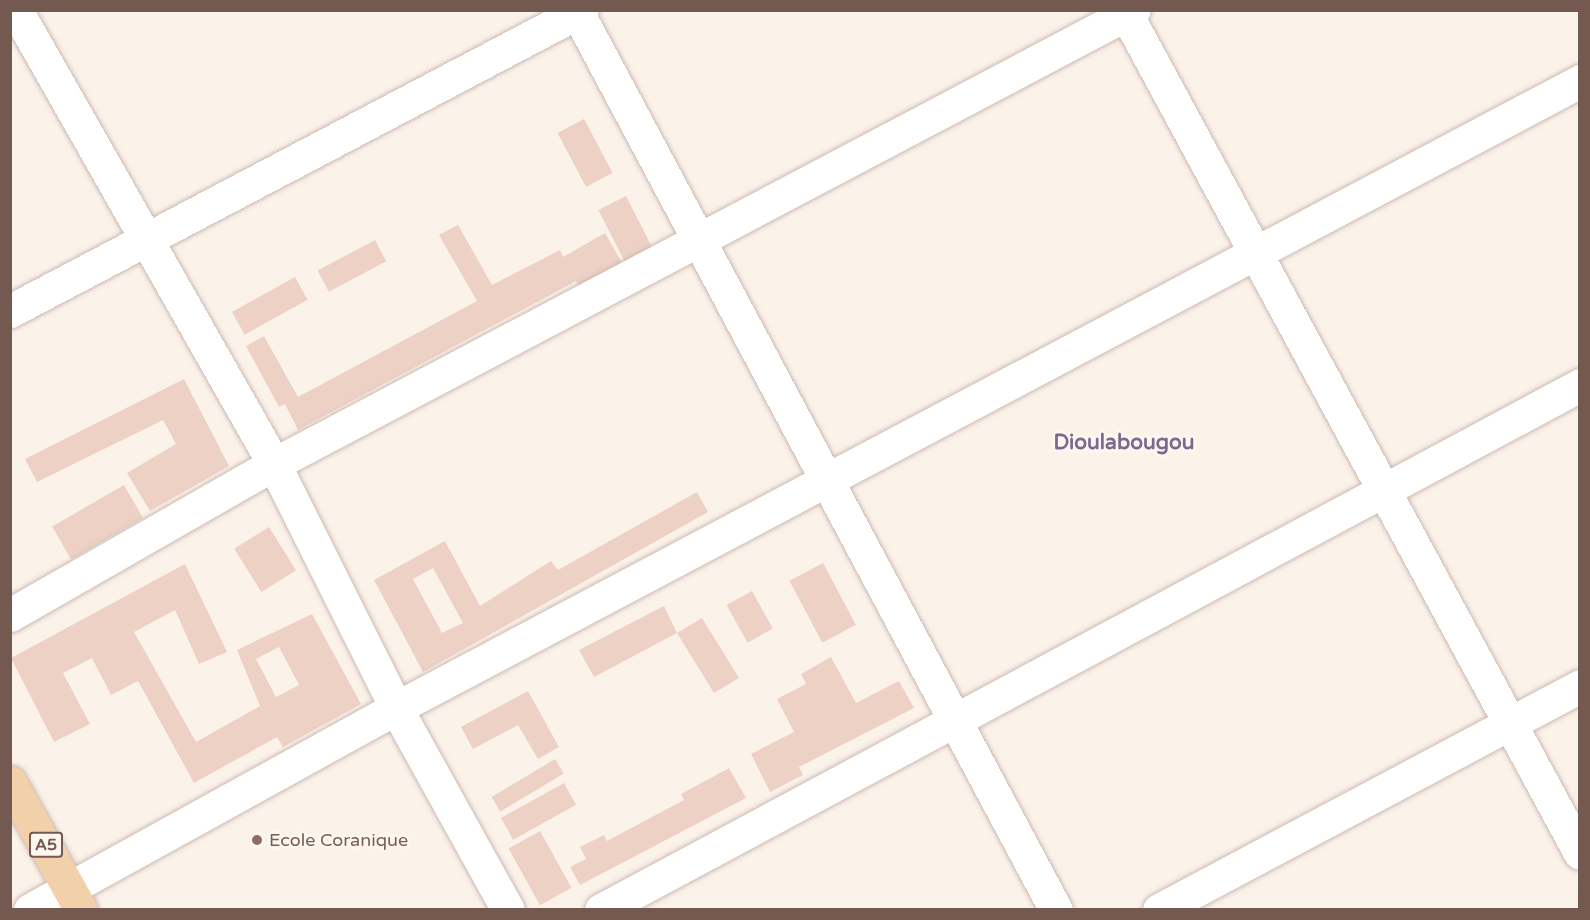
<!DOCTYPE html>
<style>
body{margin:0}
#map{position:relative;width:1590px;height:920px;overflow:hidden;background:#fbf2ea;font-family:"Varela Round",sans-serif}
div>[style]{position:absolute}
.building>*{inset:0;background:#edd1c5;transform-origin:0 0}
.roads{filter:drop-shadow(0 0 2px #ccbab1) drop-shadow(0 0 2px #ccbab1)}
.minor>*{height:33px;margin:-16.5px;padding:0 16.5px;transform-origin:16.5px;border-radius:16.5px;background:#fff}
.primary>*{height:33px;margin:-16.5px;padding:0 16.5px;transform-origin:16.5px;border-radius:16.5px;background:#f2d0aa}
.dots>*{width:16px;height:16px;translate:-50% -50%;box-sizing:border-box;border:3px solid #fdf7f0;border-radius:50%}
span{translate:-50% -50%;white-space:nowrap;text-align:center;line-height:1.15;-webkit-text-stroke:6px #fdf7f0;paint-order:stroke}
.shield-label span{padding:2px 4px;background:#fdf7f0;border:2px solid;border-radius:4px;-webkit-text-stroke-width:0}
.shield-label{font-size:16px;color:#735950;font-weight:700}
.education-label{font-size:18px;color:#785e54}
.left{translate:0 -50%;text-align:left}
.quarter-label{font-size:21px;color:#7d688e;font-weight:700}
.frame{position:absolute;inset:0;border:12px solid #735950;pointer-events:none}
</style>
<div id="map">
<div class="building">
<i style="left:584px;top:119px;width:61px;height:30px;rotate:62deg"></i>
<i style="left:626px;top:196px;width:58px;height:31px;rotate:63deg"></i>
<i style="clip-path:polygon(458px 225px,492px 285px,560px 250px,563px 257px,605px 233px,625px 268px,582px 292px,576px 281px,298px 430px,285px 404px,279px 407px,246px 346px,264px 336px,298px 397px,477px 301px,439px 235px)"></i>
<i style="left:375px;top:240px;width:24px;height:65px;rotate:62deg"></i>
<i style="left:295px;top:277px;width:26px;height:72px;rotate:61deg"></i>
<i style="clip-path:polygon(184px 379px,229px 466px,150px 511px,127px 473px,176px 444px,163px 420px,37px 482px,25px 459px)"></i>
<i style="left:124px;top:485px;width:38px;height:83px;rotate:60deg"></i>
<i style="clip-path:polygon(evenodd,697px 492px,708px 512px,423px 672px,374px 580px,445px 541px,480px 606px,551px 561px,558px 570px,697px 492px,433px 568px,463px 623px,442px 633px,413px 579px,433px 568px)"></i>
<i style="left:269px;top:527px;width:51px;height:41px;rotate:58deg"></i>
<i style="left:823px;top:563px;width:70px;height:38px;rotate:62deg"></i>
<i style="clip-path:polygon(evenodd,185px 564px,227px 652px,199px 664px,175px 610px,134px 632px,196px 742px,260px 706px,237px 650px,312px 614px,361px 704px,283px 747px,277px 737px,194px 783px,138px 681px,111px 695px,92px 658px,63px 673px,90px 724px,54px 742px,11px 658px,185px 564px,279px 647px,299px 685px,276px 697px,256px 659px,279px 647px)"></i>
<i style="left:752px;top:591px;width:43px;height:29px;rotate:61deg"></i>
<i style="clip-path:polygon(664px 606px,677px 633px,702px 618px,739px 678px,714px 693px,677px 633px,594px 677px,579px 650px)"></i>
<i style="clip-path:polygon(831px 657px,856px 703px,899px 681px,914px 708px,799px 767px,803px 775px,770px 792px,751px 754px,794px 732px,777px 699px,806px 684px,801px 674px)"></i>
<i style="clip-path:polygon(528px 691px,559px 747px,538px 759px,518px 725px,473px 749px,461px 727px)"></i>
<i style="left:555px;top:759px;width:17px;height:74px;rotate:59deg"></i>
<i style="clip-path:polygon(729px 768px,746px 798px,580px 885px,570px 867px,586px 859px,580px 847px,604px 835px,607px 841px,684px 800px,681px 794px)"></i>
<i style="left:564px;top:783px;width:25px;height:72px;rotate:61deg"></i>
<i style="left:540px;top:831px;width:65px;height:36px;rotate:61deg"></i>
</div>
<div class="roads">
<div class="minor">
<i style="left:16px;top:10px;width:522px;rotate:60.39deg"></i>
<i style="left:274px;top:464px;width:273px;rotate:63.4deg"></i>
<i style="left:396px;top:708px;width:231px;rotate:61deg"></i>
<i style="left:576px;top:10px;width:1020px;rotate:61.93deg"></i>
<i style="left:1124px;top:10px;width:958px;rotate:61.59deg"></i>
<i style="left:10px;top:311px;width:646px;rotate:-27.75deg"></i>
<i style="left:10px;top:615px;width:304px;rotate:-29.8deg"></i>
<i style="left:274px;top:464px;width:972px;rotate:-27.83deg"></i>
<i style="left:30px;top:910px;width:418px;rotate:-28.9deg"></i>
<i style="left:396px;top:708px;width:1340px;rotate:-27.9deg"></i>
<i style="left:601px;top:910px;width:1111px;rotate:-28.2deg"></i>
<i style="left:1159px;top:910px;width:477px;rotate:-28deg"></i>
</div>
<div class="primary">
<i style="left:10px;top:782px;width:146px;rotate:61deg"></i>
</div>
</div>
<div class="dots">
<i style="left:257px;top:840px;background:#8d6e63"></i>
</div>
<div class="shield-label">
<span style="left:46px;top:845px">A5</span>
</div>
<div class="education-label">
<span class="left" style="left:269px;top:840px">Ecole Coranique</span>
</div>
<div class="quarter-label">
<span style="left:1124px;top:443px">Dioulabougou</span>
</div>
<div class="frame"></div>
</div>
